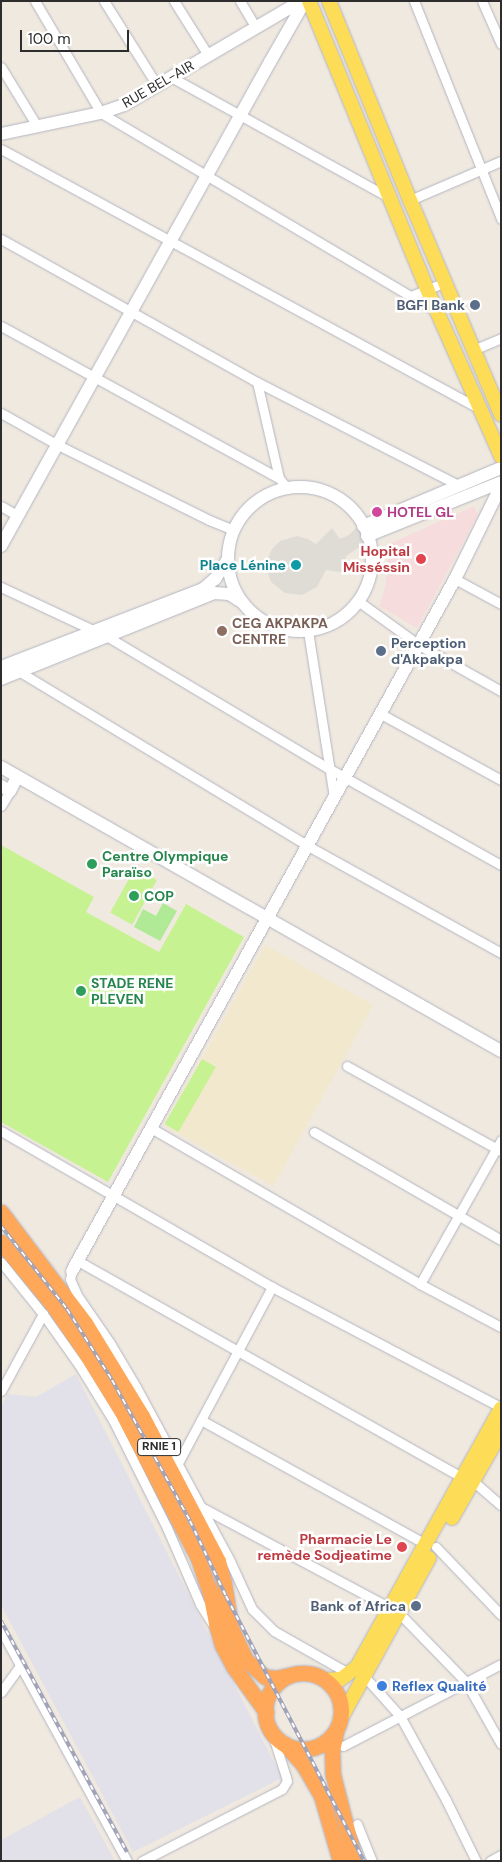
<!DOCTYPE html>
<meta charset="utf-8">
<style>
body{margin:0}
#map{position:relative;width:502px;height:1862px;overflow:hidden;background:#f0e9df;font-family:"DM Sans",sans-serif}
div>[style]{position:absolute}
.industrial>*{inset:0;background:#e2e0e8}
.education>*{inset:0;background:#f2e8cd;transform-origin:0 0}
.medical>*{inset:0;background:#f6dcdc}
.green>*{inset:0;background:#b0ea97}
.pitch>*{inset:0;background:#c6f292;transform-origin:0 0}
.plaza>*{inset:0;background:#dfdcd6}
.roads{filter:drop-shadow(0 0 1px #b3b5c2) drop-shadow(0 0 1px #b3b5c2)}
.street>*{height:9px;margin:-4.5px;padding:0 4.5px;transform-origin:4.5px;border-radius:4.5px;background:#fff}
.secondary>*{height:12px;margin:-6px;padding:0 6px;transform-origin:6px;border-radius:6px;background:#fff}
.secondary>.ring{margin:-6px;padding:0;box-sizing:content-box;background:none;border:12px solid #fff;border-radius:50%}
.primary>*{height:14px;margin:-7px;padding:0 7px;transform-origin:7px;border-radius:7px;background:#fddd57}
.highway>*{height:15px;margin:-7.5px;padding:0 7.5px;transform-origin:7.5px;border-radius:7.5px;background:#ffa85a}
.highway>.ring{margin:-7.5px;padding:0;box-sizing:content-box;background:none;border:15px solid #ffa85a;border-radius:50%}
.rail>*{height:4px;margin-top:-2px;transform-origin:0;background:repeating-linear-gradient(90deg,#fff 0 5.5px,#a1a3b9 0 11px);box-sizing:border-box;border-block:1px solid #a1a3b9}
.dots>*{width:14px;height:14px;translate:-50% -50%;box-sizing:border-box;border:2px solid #fff;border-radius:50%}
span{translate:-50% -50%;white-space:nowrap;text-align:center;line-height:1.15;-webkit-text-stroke:5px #fff;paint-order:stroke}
.shield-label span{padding:1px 4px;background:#fff;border:1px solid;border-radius:4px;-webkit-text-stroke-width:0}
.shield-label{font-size:12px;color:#2d2d2d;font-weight:700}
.street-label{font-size:14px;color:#2d2d2d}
.service-label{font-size:14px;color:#4e5e75;font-weight:700}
.right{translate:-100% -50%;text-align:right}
.left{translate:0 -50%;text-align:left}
.hotel-label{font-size:14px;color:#b23c85;font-weight:700}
.health-label{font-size:14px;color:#be3a42;font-weight:700}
.culture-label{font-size:14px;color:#0d838f;font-weight:700}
.education-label{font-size:14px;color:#785e54;font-weight:700}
.leisure-label{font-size:14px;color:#27864d;font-weight:700}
.shop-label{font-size:14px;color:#366cbe;font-weight:700}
.frame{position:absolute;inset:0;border:2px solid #2d2d2d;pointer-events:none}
.scale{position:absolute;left:20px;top:30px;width:109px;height:22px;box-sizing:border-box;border:2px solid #2d2d2d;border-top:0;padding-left:6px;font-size:15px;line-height:18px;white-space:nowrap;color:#2d2d2d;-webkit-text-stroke:4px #fff;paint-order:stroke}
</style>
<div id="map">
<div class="industrial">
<i style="clip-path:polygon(76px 1374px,282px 1778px,133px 1852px,1px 1605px,1px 1406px,8px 1394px,36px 1397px)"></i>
<i style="clip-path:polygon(80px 1797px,115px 1861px,1px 1861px,1px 1840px)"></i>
</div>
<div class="education">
<i style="left:265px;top:945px;width:124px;height:207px;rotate:29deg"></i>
</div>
<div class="medical">
<i style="clip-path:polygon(474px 506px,478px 515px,417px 628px,379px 606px,384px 591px,388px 569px,387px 545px)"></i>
</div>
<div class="green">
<i style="clip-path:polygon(163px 903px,177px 911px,160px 941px,134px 927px,143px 909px,156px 916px)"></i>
</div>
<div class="pitch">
<i style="clip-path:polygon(1px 845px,94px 897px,86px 912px,159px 952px,186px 904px,244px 937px,108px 1182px,1px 1122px)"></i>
<i style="left:135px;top:868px;width:25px;height:51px;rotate:29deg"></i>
<i style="left:202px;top:1059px;width:16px;height:75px;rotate:30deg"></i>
</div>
<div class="plaza">
<i style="clip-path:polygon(361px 523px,369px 541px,346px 556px,347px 573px,326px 570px,317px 587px,302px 595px,285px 593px,271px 582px,267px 571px,267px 560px,272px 549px,280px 541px,297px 536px,308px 539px,316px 544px,332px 528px,340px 539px,349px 535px)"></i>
</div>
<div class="roads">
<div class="street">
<i style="left:35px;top:1px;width:130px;rotate:59.5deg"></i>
<i style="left:101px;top:113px;width:391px;rotate:30.6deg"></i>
<i style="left:104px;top:1px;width:99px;rotate:57.8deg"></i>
<i style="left:174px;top:1px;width:64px;rotate:57.8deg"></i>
<i style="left:240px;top:1px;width:31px;rotate:59deg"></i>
<i style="left:414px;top:1px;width:235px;rotate:68.2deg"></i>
<i style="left:482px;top:1px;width:47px;rotate:66.2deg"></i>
<i style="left:1px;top:67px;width:69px;rotate:58.6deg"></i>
<i style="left:171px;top:77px;width:250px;rotate:28.9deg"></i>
<i style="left:1px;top:149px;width:545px;rotate:28.49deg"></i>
<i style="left:410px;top:200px;width:99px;rotate:-23.2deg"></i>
<i style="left:1px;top:239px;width:293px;rotate:29.2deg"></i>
<i style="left:257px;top:382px;width:226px;rotate:27.1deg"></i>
<i style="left:411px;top:296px;width:37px;rotate:-22deg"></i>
<i style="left:1px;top:326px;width:317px;rotate:28.7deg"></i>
<i style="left:473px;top:350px;width:30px;rotate:-23deg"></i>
<i style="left:257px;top:382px;width:98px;rotate:77.1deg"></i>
<i style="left:279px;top:478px;width:13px;rotate:51deg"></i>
<i style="left:1px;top:413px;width:65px;rotate:29.3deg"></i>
<i style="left:58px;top:445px;width:169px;rotate:26.4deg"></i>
<i style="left:209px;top:520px;width:27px;rotate:22deg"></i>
<i style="left:1px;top:506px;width:20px;rotate:30deg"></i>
<i style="left:455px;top:579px;width:52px;rotate:28.5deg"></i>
<i style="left:1px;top:587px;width:102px;rotate:25.1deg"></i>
<i style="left:358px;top:601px;width:75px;rotate:35.8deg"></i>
<i style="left:419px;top:645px;width:94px;rotate:29.3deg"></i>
<i style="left:308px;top:631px;width:168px;rotate:81.1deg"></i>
<i style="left:108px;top:637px;width:256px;rotate:30.8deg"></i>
<i style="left:328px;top:768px;width:198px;rotate:29.3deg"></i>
<i style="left:20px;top:672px;width:336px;rotate:31.1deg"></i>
<i style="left:308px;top:846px;width:221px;rotate:29deg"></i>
<i style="left:381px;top:714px;width:137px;rotate:28.8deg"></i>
<i style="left:1px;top:806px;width:17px;rotate:-59deg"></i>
<i style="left:347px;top:1066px;width:176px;rotate:28.9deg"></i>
<i style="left:151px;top:1128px;width:311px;rotate:30.1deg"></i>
<i style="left:420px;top:1284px;width:92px;rotate:28deg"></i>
<i style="left:1px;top:1131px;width:313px;rotate:29.9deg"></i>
<i style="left:272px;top:1287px;width:259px;rotate:27.7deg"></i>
<i style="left:314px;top:1132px;width:216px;rotate:30deg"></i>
<i style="left:78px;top:1261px;width:442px;rotate:29.4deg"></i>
<i style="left:1px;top:1262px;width:67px;rotate:51.1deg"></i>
<i style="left:43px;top:1314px;width:62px;rotate:54.8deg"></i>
<i style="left:79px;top:1365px;width:65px;rotate:58.3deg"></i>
<i style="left:113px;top:1420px;width:121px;rotate:63.4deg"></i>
<i style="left:167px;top:1528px;width:83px;rotate:66.5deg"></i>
<i style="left:200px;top:1604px;width:22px;rotate:58deg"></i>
<i style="left:72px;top:1271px;width:8px;rotate:104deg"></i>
<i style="left:70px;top:1279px;width:17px;rotate:66deg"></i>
<i style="left:77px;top:1295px;width:58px;rotate:55.5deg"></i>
<i style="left:110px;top:1343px;width:51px;rotate:59.4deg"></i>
<i style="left:136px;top:1387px;width:196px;rotate:61.6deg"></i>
<i style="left:229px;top:1559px;width:55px;rotate:65.3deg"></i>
<i style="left:252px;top:1609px;width:31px;rotate:45deg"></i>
<i style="left:274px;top:1631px;width:77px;rotate:29.6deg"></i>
<i style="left:341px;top:1669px;width:4px;rotate:27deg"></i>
<i style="left:345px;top:1671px;width:7px;rotate:-16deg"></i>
<i style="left:420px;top:1284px;width:165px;rotate:-60.6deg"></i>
<i style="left:1px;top:1391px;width:88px;rotate:-61.4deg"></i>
<i style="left:201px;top:1420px;width:257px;rotate:28.9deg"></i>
<i style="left:178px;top:1463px;width:200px;rotate:-61.9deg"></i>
<i style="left:473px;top:1481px;width:37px;rotate:41deg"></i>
<i style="left:201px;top:1507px;width:214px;rotate:28.1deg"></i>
<i style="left:436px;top:1547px;width:94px;rotate:46.3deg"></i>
<i style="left:399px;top:1613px;width:96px;rotate:45.8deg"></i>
<i style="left:466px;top:1682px;width:71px;rotate:60.6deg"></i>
<i style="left:1px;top:1630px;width:263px;rotate:61.4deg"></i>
<i style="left:365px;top:1677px;width:52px;rotate:48.1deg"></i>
<i style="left:400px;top:1716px;width:96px;rotate:61.3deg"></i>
<i style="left:446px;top:1800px;width:68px;rotate:63.8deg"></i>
<i style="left:1px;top:1692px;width:34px;rotate:-54deg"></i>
<i style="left:343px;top:1746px;width:178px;rotate:-27.4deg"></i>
<i style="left:357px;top:1824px;width:40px;rotate:68deg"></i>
<i style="left:142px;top:1861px;width:157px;rotate:-27.2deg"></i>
<i style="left:282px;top:1789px;width:9px;rotate:-58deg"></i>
<i style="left:287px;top:1781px;width:4px;rotate:-104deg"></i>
<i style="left:286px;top:1777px;width:49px;rotate:-107.7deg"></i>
<i style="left:490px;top:1861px;width:13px;rotate:-29deg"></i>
</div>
<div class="secondary">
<i style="left:1px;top:134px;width:102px;rotate:-11.9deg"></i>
<i style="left:101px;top:113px;width:24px;rotate:-19deg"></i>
<i style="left:124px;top:105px;width:205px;rotate:-30.4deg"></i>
<i class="ring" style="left:228px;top:487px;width:132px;height:132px"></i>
<i style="left:363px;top:526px;width:150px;rotate:-22.8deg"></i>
<i style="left:367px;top:536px;width:144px;rotate:-21.9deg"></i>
<i style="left:1px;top:546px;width:554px;rotate:-60.94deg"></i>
<i style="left:270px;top:62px;width:70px;rotate:-60.2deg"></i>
<i style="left:1px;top:667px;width:217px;rotate:-21.1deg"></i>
<i style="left:203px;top:589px;width:16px;rotate:-40deg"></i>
<i style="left:215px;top:579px;width:24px;rotate:-57deg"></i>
<i style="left:1px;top:679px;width:230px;rotate:-22deg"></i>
<i style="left:214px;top:593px;width:15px;rotate:4deg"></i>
<i style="left:229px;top:594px;width:15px;rotate:32deg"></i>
<i style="left:1px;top:767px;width:575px;rotate:29.6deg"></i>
<i style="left:1px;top:786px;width:10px;rotate:29deg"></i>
<i style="left:10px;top:791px;width:16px;rotate:-63deg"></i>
<i style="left:72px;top:1271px;width:791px;rotate:-61.04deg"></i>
<i style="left:455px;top:579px;width:104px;rotate:-63.7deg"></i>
</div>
<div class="primary">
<i style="left:309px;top:1px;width:311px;rotate:67.7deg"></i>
<i style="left:427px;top:289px;width:183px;rotate:66.1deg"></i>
<i style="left:329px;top:1px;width:215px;rotate:67.9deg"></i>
<i style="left:410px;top:200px;width:233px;rotate:67deg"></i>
<i style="left:452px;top:1518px;width:99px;rotate:-60.3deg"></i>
<i style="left:325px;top:1680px;width:16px;rotate:-4deg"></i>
<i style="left:341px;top:1679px;width:20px;rotate:-37deg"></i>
<i style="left:357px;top:1667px;width:296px;rotate:-60.9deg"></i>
<i style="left:339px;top:1722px;width:187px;rotate:-61.2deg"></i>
</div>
<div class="highway">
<i style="left:1px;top:1212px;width:139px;rotate:52.9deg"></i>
<i style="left:85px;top:1323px;width:109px;rotate:58.5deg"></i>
<i style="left:142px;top:1416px;width:164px;rotate:62.3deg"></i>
<i style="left:218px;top:1561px;width:24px;rotate:75deg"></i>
<i style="left:224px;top:1584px;width:45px;rotate:81deg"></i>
<i style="left:231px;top:1628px;width:35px;rotate:65deg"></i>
<i style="left:246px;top:1660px;width:25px;rotate:42deg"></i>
<i style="left:265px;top:1677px;width:11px;rotate:5deg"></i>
<i style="left:276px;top:1678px;width:14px;rotate:-12deg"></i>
<i style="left:1px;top:1242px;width:80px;rotate:50.6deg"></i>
<i style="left:52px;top:1304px;width:62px;rotate:55.5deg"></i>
<i style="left:87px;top:1355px;width:67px;rotate:58.4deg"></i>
<i style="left:122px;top:1412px;width:165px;rotate:62.5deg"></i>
<i style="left:198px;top:1558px;width:36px;rotate:71deg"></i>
<i style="left:210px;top:1592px;width:33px;rotate:79deg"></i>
<i style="left:216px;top:1624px;width:22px;rotate:74deg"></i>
<i style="left:222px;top:1645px;width:24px;rotate:62deg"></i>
<i style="left:233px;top:1666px;width:57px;rotate:54.3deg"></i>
<i class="ring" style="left:265px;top:1673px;width:61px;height:61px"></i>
<i style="left:336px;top:1731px;width:20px;rotate:101deg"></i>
<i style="left:332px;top:1751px;width:24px;rotate:88deg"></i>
<i style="left:333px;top:1775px;width:89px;rotate:75.7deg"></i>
<i style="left:285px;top:1744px;width:29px;rotate:49deg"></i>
<i style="left:304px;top:1766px;width:34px;rotate:60deg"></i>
<i style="left:321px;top:1795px;width:69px;rotate:73.9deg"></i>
</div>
</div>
<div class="rail">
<i style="left:1px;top:1226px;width:106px;rotate:51.5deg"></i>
<i style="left:67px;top:1309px;width:84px;rotate:57.6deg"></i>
<i style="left:112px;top:1380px;width:161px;rotate:61deg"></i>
<i style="left:190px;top:1521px;width:83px;rotate:64.4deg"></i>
<i style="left:226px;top:1596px;width:299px;rotate:62.5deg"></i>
<i style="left:1px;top:1621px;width:263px;rotate:61.4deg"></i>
</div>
<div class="dots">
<i style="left:475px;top:305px;background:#5c6f8a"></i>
<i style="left:377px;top:512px;background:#d1479c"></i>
<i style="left:421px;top:559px;background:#e0444e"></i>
<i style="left:296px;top:565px;background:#0f9aa8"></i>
<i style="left:222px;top:631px;background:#8d6e63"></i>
<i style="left:381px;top:651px;background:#5c6f8a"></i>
<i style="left:92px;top:864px;background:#2e9e5b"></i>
<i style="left:134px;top:896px;background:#2e9e5b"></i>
<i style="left:81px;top:991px;background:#2e9e5b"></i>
<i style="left:402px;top:1547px;background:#e0444e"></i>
<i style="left:416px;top:1606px;background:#5c6f8a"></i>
<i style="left:382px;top:1686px;background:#3f7fe0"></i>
</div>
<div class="shield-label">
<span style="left:159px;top:1447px">RNIE 1</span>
</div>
<div class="street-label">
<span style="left:158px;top:84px;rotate:-30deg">RUE BEL-AIR</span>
</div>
<div class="service-label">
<span class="right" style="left:465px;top:305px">BGFI Bank</span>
<span class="left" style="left:391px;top:651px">Perception<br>d'Akpakpa</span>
<span class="right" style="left:406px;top:1606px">Bank of Africa</span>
</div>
<div class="hotel-label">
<span class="left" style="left:387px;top:512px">HOTEL GL</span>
</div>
<div class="health-label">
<span class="right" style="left:410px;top:559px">Hopital<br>Misséssin</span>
<span class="right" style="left:392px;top:1547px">Pharmacie Le<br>remède Sodjeatime</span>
</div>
<div class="culture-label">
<span class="right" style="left:286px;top:565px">Place Lénine</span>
</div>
<div class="education-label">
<span class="left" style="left:232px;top:631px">CEG AKPAKPA<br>CENTRE</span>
</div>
<div class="leisure-label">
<span class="left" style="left:102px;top:864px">Centre Olympique<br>Paraïso</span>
<span class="left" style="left:144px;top:896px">COP</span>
<span class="left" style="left:91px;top:991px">STADE RENE<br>PLEVEN</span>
</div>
<div class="shop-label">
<span class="left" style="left:392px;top:1686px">Reflex Qualité</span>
</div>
<div class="frame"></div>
<div class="scale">100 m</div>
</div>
